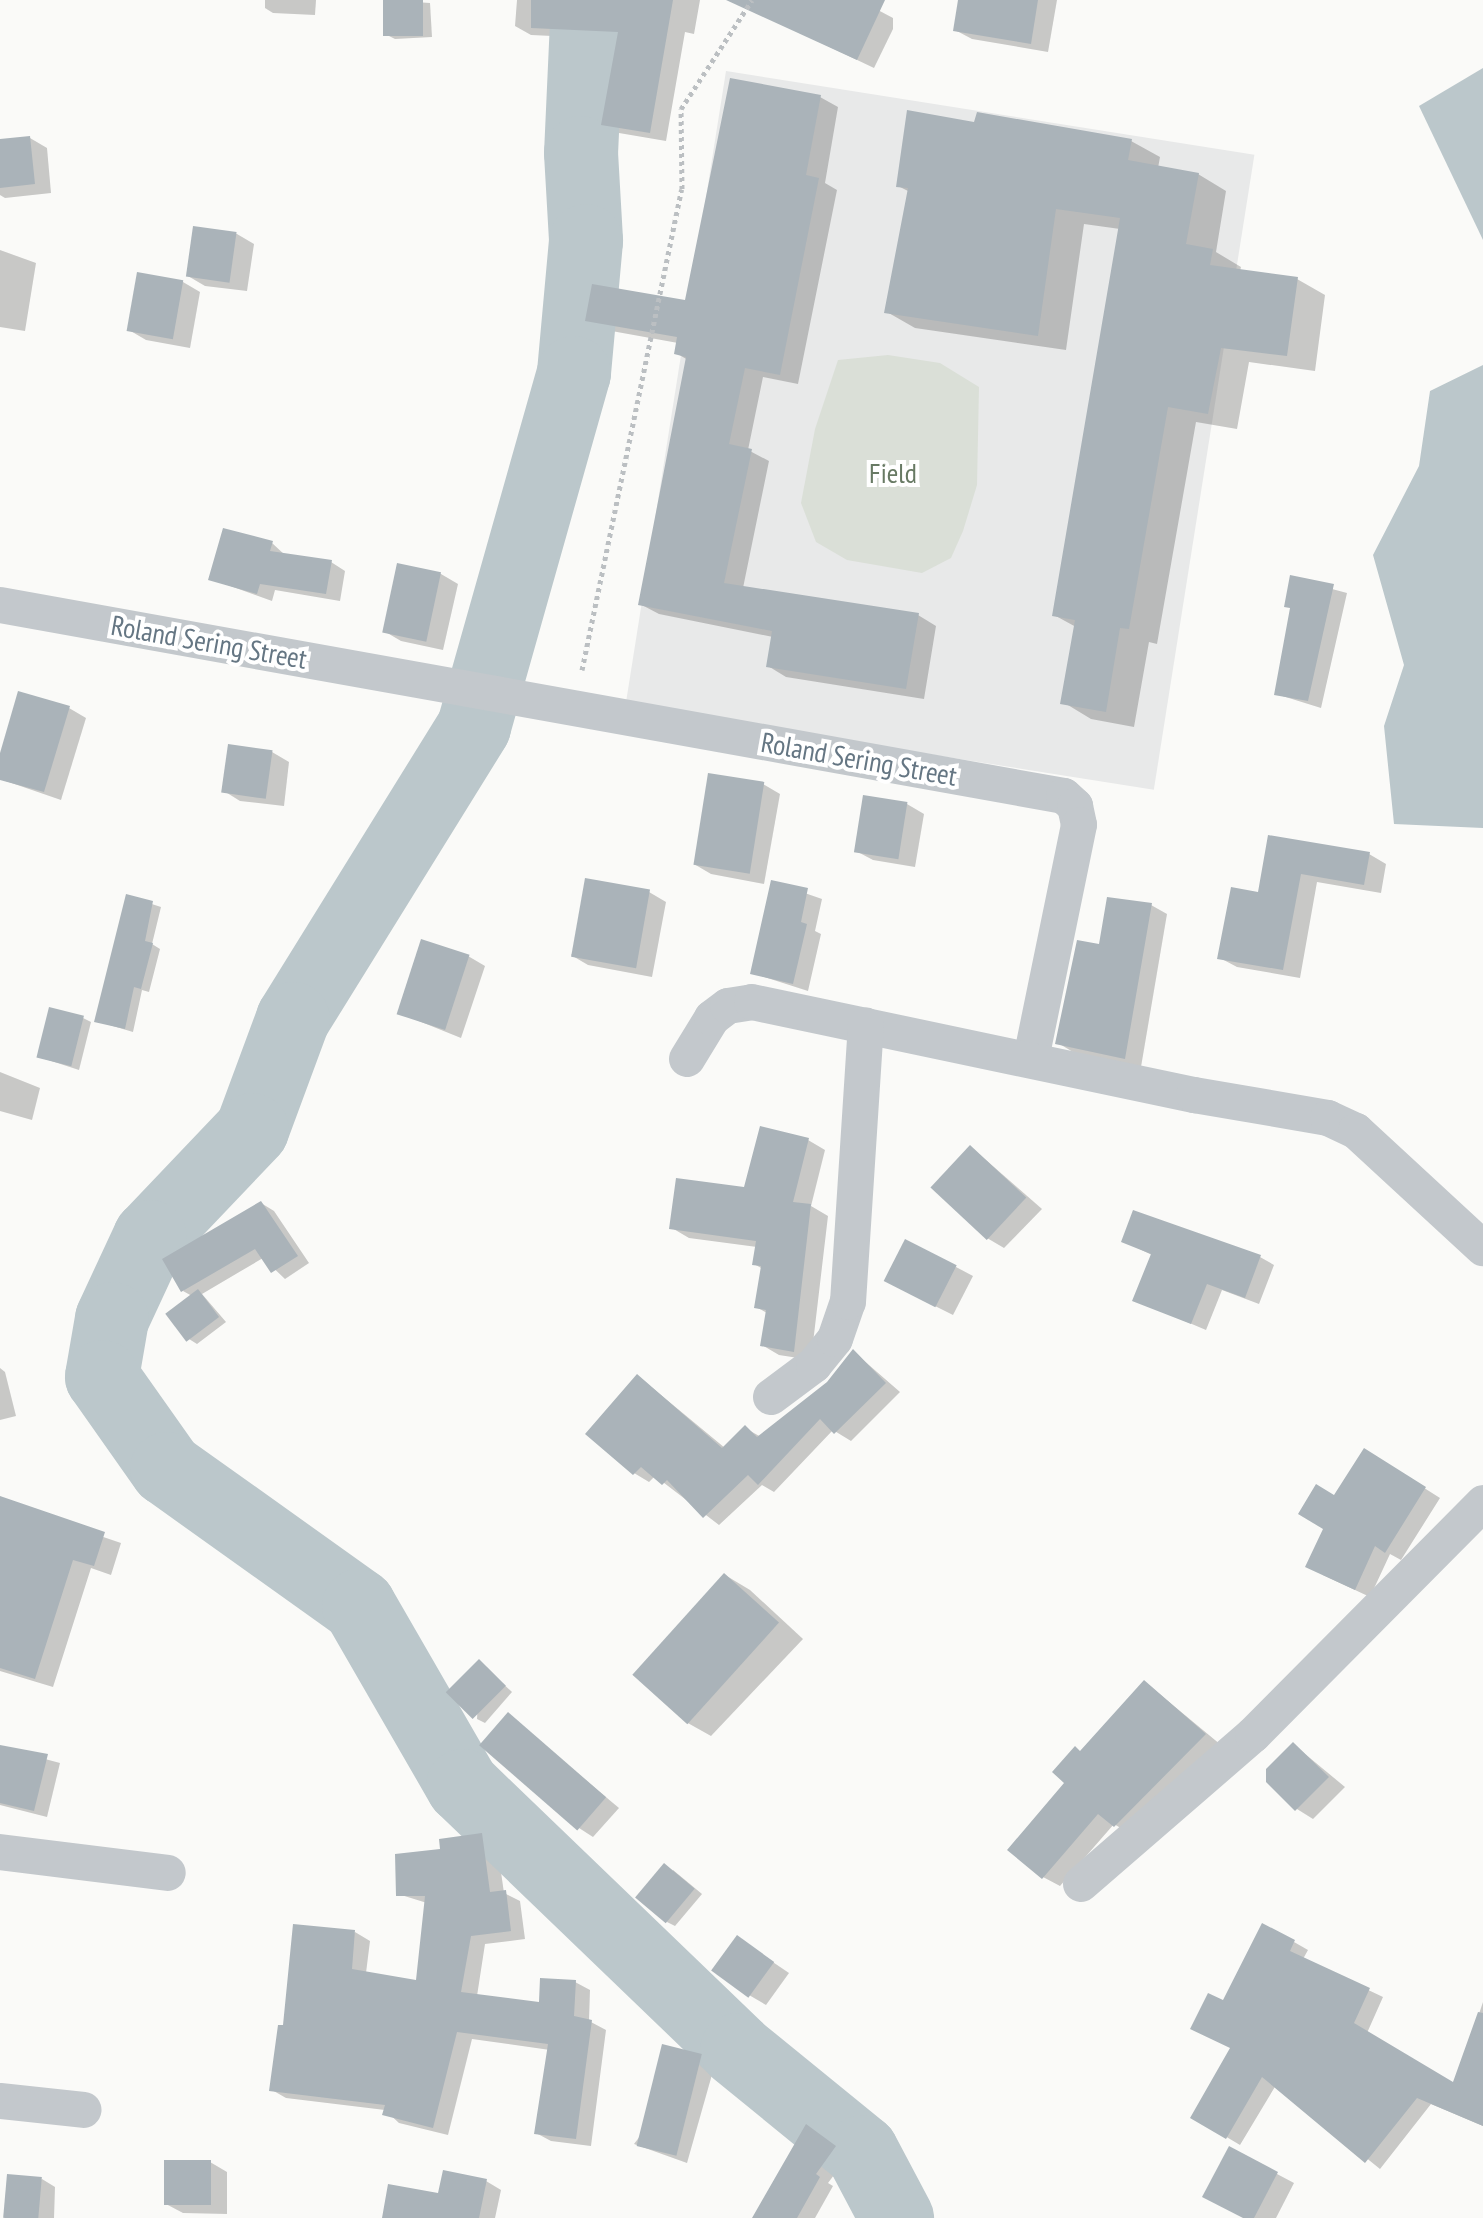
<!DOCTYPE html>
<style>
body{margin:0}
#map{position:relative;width:1483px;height:2218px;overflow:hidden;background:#fafaf8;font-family:"PT Sans Narrow",sans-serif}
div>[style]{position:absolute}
.built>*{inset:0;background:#e8e9e9;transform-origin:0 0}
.green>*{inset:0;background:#dadfd7}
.water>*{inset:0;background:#bbc7cb}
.shadow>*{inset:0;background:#0003}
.river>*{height:74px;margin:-37px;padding:0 37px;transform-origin:37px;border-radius:37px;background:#bbc7cb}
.building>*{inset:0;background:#aab3b9;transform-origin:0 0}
.path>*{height:5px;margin-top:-2.5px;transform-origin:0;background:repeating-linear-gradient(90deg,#bbbfc2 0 4px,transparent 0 8px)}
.street>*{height:36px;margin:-18px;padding:0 18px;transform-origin:18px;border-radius:18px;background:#c3c8cc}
span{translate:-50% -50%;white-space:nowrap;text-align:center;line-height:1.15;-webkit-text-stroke:8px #fff;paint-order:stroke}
.park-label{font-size:28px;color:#687a64}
.street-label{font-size:28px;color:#657683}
</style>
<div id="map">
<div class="built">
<i style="left:726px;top:71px;width:535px;height:643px;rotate:9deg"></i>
</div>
<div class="green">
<i style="clip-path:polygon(888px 355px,940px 363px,979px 387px,977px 485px,963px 531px,951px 558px,922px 573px,847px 560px,816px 542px,801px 503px,815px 429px,838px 360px)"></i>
</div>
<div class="water">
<i style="clip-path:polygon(1483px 68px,1483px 240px,1419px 106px)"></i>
<i style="clip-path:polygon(1483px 365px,1483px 828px,1394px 824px,1384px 726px,1404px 665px,1373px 555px,1419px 466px,1430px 391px)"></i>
</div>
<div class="shadow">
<i style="clip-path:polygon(265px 0,316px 0,315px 15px,273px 13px,265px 8px)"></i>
<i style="clip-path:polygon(385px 0,430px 3px,432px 37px,395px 39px,387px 35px)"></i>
<i style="clip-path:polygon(517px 0,700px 0,694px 34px,685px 32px,666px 141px,619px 133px,603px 124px,618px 39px,531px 35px,515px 26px)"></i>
<i style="clip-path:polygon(823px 0,859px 0,893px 18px,893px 29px,874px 68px,794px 30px)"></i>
<i style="clip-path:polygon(960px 0,1057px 0,1048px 52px,972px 39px,955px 30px)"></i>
<i style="clip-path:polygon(820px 97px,838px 107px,825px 183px,837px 190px,798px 384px,763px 377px,748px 450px,769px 461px,743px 588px,918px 615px,936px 626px,924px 699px,786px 677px,768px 666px,773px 637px,659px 614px,640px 604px,688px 360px,676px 353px,678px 343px,606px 330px,587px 320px,686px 302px)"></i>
<i style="clip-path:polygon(976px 124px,1131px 141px,1160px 157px,1158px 168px,1198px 174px,1226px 191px,1216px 252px,1241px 267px,1240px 271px,1297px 279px,1325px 295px,1315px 371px,1249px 362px,1237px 429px,1196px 422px,1157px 644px,1149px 642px,1134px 727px,1091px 719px,1063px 702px,1076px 627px,1054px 615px,1120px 229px,1084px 224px,1066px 350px,915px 328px,887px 312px,910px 192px,898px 186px)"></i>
<i style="clip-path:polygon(30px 138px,47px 148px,51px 193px,5px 198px,0 195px,0 141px)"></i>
<i style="clip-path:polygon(195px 228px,237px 234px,254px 244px,247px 291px,205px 286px,188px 276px)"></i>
<i style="clip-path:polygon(0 250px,36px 263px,25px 331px,0 327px)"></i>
<i style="clip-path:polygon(183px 282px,200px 292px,190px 348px,146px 340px,129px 330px)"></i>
<i style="clip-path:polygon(272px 543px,285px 555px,331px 562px,345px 571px,340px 601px,275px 590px,272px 601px,211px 579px)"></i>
<i style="clip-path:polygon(398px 565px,441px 574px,458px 584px,443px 650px,401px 641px,384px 631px)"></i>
<i style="clip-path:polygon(1291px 578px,1347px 593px,1321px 708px,1276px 694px,1292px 609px)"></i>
<i style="clip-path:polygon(69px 708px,86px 718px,61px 800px,0 779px,0 760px)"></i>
<i style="clip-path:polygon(272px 752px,289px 762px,284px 806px,240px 801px,224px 791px)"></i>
<i style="clip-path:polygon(763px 784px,780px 794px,764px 884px,711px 874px,694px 864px)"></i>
<i style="clip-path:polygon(907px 804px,924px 814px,915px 867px,873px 860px,856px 851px)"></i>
<i style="clip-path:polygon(1270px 837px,1369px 854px,1386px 864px,1381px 893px,1317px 882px,1300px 978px,1237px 967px,1220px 958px,1260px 894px)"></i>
<i style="clip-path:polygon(773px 882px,822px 899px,815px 931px,821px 934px,808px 991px,752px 973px)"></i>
<i style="clip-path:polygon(649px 892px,666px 902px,652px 977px,588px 965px,571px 955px)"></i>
<i style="clip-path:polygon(127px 896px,161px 907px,152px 944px,160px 949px,149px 992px,142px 990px,133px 1032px,96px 1021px)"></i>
<i style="clip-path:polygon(1151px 905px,1167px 914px,1141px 1067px,1073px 1052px,1058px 1043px,1101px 947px)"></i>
<i style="clip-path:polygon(468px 956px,485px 966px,461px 1038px,399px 1013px)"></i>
<i style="clip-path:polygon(83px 1018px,91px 1022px,79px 1070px,39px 1057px)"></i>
<i style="clip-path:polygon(0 1072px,40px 1088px,32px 1120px,0 1111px)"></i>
<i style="clip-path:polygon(808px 1140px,825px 1150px,811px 1206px,828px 1216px,811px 1360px,779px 1355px,762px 1345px,767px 1313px,756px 1307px,763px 1269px,754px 1264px,757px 1247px,689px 1238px,672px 1228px,746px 1190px)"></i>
<i style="clip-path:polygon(971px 1147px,1042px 1209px,1004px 1248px,987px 1238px)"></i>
<i style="clip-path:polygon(261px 1203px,274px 1211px,309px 1263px,285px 1279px,263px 1258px,202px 1294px,226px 1322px,197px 1344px,189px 1339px,192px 1296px,183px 1291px)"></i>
<i style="clip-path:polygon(1123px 1241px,1260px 1257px,1274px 1265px,1259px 1304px,1222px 1290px,1206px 1330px,1135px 1300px,1152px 1255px)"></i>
<i style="clip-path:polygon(956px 1267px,973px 1276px,953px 1315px,903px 1290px)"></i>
<i style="clip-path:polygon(854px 1352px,900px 1392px,851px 1441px,833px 1430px,774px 1492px,762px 1485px,719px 1525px,655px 1476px,649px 1482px,634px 1473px,638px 1376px,725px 1448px,745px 1428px,761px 1437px,828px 1383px)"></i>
<i style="clip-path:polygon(0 1368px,5px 1372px,16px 1416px,0 1420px)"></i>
<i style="clip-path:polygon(1380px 1460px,1440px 1498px,1401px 1560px,1390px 1554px,1370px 1597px,1323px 1575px,1325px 1529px,1335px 1498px)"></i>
<i style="clip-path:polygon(0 1502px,121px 1543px,111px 1575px,91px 1568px,53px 1687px,0 1671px)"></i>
<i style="clip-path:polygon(725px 1575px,750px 1590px,803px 1639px,711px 1736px,686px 1722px)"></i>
<i style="clip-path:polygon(480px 1662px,512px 1692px,485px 1723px,477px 1719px)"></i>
<i style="clip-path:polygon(1145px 1682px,1221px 1745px,1132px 1835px,1114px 1824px,1060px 1886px,1043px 1877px,1067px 1783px,1081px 1752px)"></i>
<i style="clip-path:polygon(508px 1715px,619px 1808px,593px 1837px,579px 1828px)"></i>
<i style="clip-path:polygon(1293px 1744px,1345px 1787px,1313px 1819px,1297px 1809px)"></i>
<i style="clip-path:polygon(0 1747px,60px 1763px,47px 1817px,0 1805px)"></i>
<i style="clip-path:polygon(482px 1835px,497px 1844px,504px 1893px,520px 1901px,525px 1939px,485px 1944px,477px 1996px,540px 2004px,575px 1982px,590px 1990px,589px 2021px,606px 2030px,591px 2146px,551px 2141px,536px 2133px,550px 2050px,472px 2039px,448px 2135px,399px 2123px,385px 2110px,286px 2098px,272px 2090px,285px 2028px,355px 1932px,370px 1941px,366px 1973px,418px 1982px,427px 1903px,398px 1894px,442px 1851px)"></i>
<i style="clip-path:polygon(673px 1870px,702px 1894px,675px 1926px,667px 1922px)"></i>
<i style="clip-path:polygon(737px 1938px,789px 1973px,766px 2005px,749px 1995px)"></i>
<i style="clip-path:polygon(1294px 1942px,1308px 1950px,1303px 1959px,1383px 1997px,1367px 2033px,1455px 2085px,1483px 2002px,1483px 2126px,1431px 2104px,1380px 2169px,1276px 2085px,1240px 2145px,1193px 2117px,1232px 2049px,1224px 2003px)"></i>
<i style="clip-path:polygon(701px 2056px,715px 2064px,687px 2163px,634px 2144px)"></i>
<i style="clip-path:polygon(807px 2127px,849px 2155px,828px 2183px,833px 2186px,815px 2218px,754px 2218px)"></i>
<i style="clip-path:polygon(1230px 2149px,1294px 2183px,1276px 2218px,1245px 2218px)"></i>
<i style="clip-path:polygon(210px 2162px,227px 2172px,227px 2214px,183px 2213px,166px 2204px)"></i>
<i style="clip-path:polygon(42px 2179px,55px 2187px,54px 2218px,5px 2218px)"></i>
<i style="clip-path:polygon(486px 2181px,501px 2190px,495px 2218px,384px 2218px)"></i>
</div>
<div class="river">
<i style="left:588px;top:0;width:153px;rotate:92.6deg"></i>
<i style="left:581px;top:153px;width:88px;rotate:86.7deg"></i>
<i style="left:586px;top:241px;width:133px;rotate:95.2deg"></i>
<i style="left:574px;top:373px;width:368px;rotate:105.8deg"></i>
<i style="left:474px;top:727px;width:344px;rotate:121.8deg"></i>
<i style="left:293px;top:1019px;width:118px;rotate:110.3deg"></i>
<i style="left:252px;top:1130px;width:148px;rotate:133.6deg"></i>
<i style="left:150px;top:1237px;width:90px;rotate:114.9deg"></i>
<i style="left:112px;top:1319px;width:59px;rotate:99.8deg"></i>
<i style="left:102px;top:1377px;width:113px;rotate:54.8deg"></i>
<i style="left:167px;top:1469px;width:236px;rotate:35.5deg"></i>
<i style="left:359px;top:1606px;width:208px;rotate:60deg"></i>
<i style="left:463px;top:1786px;width:380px;rotate:43.9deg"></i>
<i style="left:737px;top:2050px;width:161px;rotate:39.2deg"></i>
<i style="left:862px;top:2152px;width:75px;rotate:62.1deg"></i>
</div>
<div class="building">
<i style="left:383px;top:0;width:40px;height:36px"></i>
<i style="clip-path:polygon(531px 0,673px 0,650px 133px,601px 125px,618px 32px,531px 28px)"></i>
<i style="clip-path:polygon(726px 0,885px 0,857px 60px)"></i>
<i style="clip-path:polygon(958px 0,1038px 0,1031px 44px,953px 31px)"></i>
<i style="clip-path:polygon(730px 78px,821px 95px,806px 175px,819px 178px,780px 375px,745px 368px,729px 444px,752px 449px,724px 583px,919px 613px,906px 689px,766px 667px,772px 631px,638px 605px,686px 357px,674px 354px,677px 337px,585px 321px,592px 284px,685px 300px)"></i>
<i style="clip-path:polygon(907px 110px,974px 122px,977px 112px,1132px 139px,1128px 160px,1199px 173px,1186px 244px,1213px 249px,1210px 265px,1298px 277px,1287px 356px,1221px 348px,1208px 414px,1168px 407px,1129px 629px,1120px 628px,1106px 712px,1060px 704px,1075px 620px,1052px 616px,1120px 218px,1056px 209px,1038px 336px,884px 313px,908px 188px,896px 187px)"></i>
<i style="clip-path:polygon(30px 136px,35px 184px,0 188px,0 139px)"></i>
<i style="left:193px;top:226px;width:44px;height:51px;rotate:8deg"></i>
<i style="left:137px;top:272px;width:47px;height:60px;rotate:10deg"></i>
<i style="clip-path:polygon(223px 528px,273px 541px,270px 551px,332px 560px,326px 594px,260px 584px,257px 594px,208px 580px)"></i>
<i style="left:397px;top:563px;width:45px;height:71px;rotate:12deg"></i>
<i style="clip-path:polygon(1290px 575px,1334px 584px,1308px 701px,1274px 695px,1290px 608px,1284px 607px)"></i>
<i style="clip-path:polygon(18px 691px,70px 706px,44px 792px,0 780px,0 753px)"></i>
<i style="left:228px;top:744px;width:45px;height:49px;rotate:8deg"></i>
<i style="left:708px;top:773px;width:57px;height:93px;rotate:9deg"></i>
<i style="left:863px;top:795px;width:45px;height:58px;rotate:9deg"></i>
<i style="clip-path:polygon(1268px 835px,1370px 852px,1364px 885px,1301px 874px,1283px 970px,1217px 959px,1231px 887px,1258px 892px)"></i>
<i style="left:585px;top:878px;width:66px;height:80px;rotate:10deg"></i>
<i style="clip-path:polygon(771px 880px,808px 888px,801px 922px,807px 924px,793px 984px,750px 974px)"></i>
<i style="clip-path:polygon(126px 894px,153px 901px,145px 941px,153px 943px,141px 989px,134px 987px,125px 1029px,94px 1022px)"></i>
<i style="clip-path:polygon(1107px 897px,1152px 903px,1125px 1059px,1055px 1044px,1077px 940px,1099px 944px)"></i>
<i style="left:421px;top:939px;width:51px;height:79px;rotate:18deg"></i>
<i style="left:49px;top:1007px;width:36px;height:52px;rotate:14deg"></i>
<i style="clip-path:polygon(760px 1126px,809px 1138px,793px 1202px,811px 1204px,794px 1352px,760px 1346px,766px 1310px,754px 1308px,761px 1266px,752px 1265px,756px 1241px,669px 1229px,676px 1178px,744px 1187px)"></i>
<i style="left:970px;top:1145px;width:77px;height:58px;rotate:43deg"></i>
<i style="clip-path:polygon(261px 1201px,298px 1256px,271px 1273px,255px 1249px,181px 1292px,162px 1259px)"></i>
<i style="clip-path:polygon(1133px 1210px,1261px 1255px,1245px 1298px,1207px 1284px,1191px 1324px,1132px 1301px,1151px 1254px,1121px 1242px)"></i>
<i style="left:905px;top:1239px;width:58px;height:47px;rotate:27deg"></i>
<i style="left:198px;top:1289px;width:35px;height:41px;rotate:53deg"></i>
<i style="clip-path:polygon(853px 1349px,886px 1383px,834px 1434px,820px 1419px,758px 1485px,748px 1475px,703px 1518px,667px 1480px,662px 1485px,641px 1467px,633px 1475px,585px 1434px,637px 1374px,722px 1448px,745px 1425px,757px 1437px,827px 1382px)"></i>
<i style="clip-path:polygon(1364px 1448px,1426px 1487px,1385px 1553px,1375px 1546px,1355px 1590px,1305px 1567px,1323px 1529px,1298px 1514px,1316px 1484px,1334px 1495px)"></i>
<i style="clip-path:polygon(0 1496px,105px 1532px,94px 1566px,73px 1560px,35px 1679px,0 1668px)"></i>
<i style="left:724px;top:1573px;width:74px;height:137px;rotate:42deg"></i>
<i style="left:479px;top:1659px;width:38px;height:47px;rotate:45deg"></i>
<i style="clip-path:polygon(1144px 1680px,1206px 1734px,1114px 1827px,1098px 1814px,1042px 1879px,1007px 1850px,1064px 1783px,1052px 1772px,1075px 1746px,1080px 1751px)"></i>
<i style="left:508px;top:1712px;width:130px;height:44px;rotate:41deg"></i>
<i style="clip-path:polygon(1293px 1742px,1329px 1777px,1295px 1811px,1266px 1782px,1266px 1769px)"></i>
<i style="clip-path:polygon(0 1745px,48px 1754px,34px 1811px,0 1803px)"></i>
<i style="clip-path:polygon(482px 1833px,490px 1892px,506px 1890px,511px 1931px,471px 1936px,461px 1992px,539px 2002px,540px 1978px,576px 1980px,574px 2016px,592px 2020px,576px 2139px,534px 2134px,548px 2044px,457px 2032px,433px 2128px,382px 2115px,385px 2105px,269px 2091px,278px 2025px,283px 2025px,293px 1924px,355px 1930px,352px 1969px,416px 1980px,425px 1896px,396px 1896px,395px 1854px,440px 1849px,439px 1839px)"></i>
<i style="left:664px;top:1863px;width:40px;height:45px;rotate:40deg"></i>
<i style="clip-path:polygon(1262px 1923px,1295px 1940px,1290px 1951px,1370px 1988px,1354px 2023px,1453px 2082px,1478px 2012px,1483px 2013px,1483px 2126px,1417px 2098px,1365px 2163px,1262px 2077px,1226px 2139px,1190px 2118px,1230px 2048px,1190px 2029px,1208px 1993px,1223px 2000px)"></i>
<i style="left:737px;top:1935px;width:46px;height:44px;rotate:36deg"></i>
<i style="left:662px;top:2044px;width:41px;height:105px;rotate:14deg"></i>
<i style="clip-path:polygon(806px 2124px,836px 2146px,816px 2174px,820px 2177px,797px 2218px,752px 2218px)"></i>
<i style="clip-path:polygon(1229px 2146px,1278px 2172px,1254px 2218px,1243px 2218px,1202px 2197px)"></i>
<i style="left:164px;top:2160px;width:47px;height:45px"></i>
<i style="clip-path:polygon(443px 2170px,487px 2179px,479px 2218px,382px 2218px,388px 2184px,438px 2193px)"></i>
<i style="left:7px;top:2174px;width:35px;height:44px;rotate:5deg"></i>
</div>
<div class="path">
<i style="left:582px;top:670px;width:491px;rotate:-78.3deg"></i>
<i style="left:682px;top:189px;width:80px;rotate:-90.7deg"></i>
<i style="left:681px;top:109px;width:130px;rotate:-56.9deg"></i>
</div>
<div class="street">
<i style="left:0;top:605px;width:1081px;rotate:10.18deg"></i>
<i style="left:1064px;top:796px;width:15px;rotate:42deg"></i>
<i style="left:1075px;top:806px;width:19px;rotate:78deg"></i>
<i style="left:1079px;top:825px;width:239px;rotate:101.6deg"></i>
<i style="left:687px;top:1059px;width:48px;rotate:-58.6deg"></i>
<i style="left:712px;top:1018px;width:20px;rotate:-37deg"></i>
<i style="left:728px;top:1006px;width:24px;rotate:-9deg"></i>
<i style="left:752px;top:1002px;width:452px;rotate:11.9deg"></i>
<i style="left:1194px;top:1095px;width:136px;rotate:9.7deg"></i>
<i style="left:1328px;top:1118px;width:31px;rotate:25deg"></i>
<i style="left:1356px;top:1131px;width:173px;rotate:42.7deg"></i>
<i style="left:771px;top:1397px;width:54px;rotate:-36.7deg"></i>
<i style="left:814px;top:1365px;width:33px;rotate:-51deg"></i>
<i style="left:835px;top:1339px;width:39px;rotate:-71deg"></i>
<i style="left:848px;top:1302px;width:277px;rotate:-86.3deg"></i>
<i style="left:0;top:1852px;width:169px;rotate:7.1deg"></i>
<i style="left:1081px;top:1884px;width:228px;rotate:-40.9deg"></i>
<i style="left:1253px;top:1735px;width:327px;rotate:-45.2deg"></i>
<i style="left:0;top:2101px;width:84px;rotate:6.1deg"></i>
</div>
<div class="park-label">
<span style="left:893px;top:473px">Field</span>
</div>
<div class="street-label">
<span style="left:209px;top:642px;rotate:10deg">Roland Sering Street</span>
<span style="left:859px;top:759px;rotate:10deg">Roland Sering Street</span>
</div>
</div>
